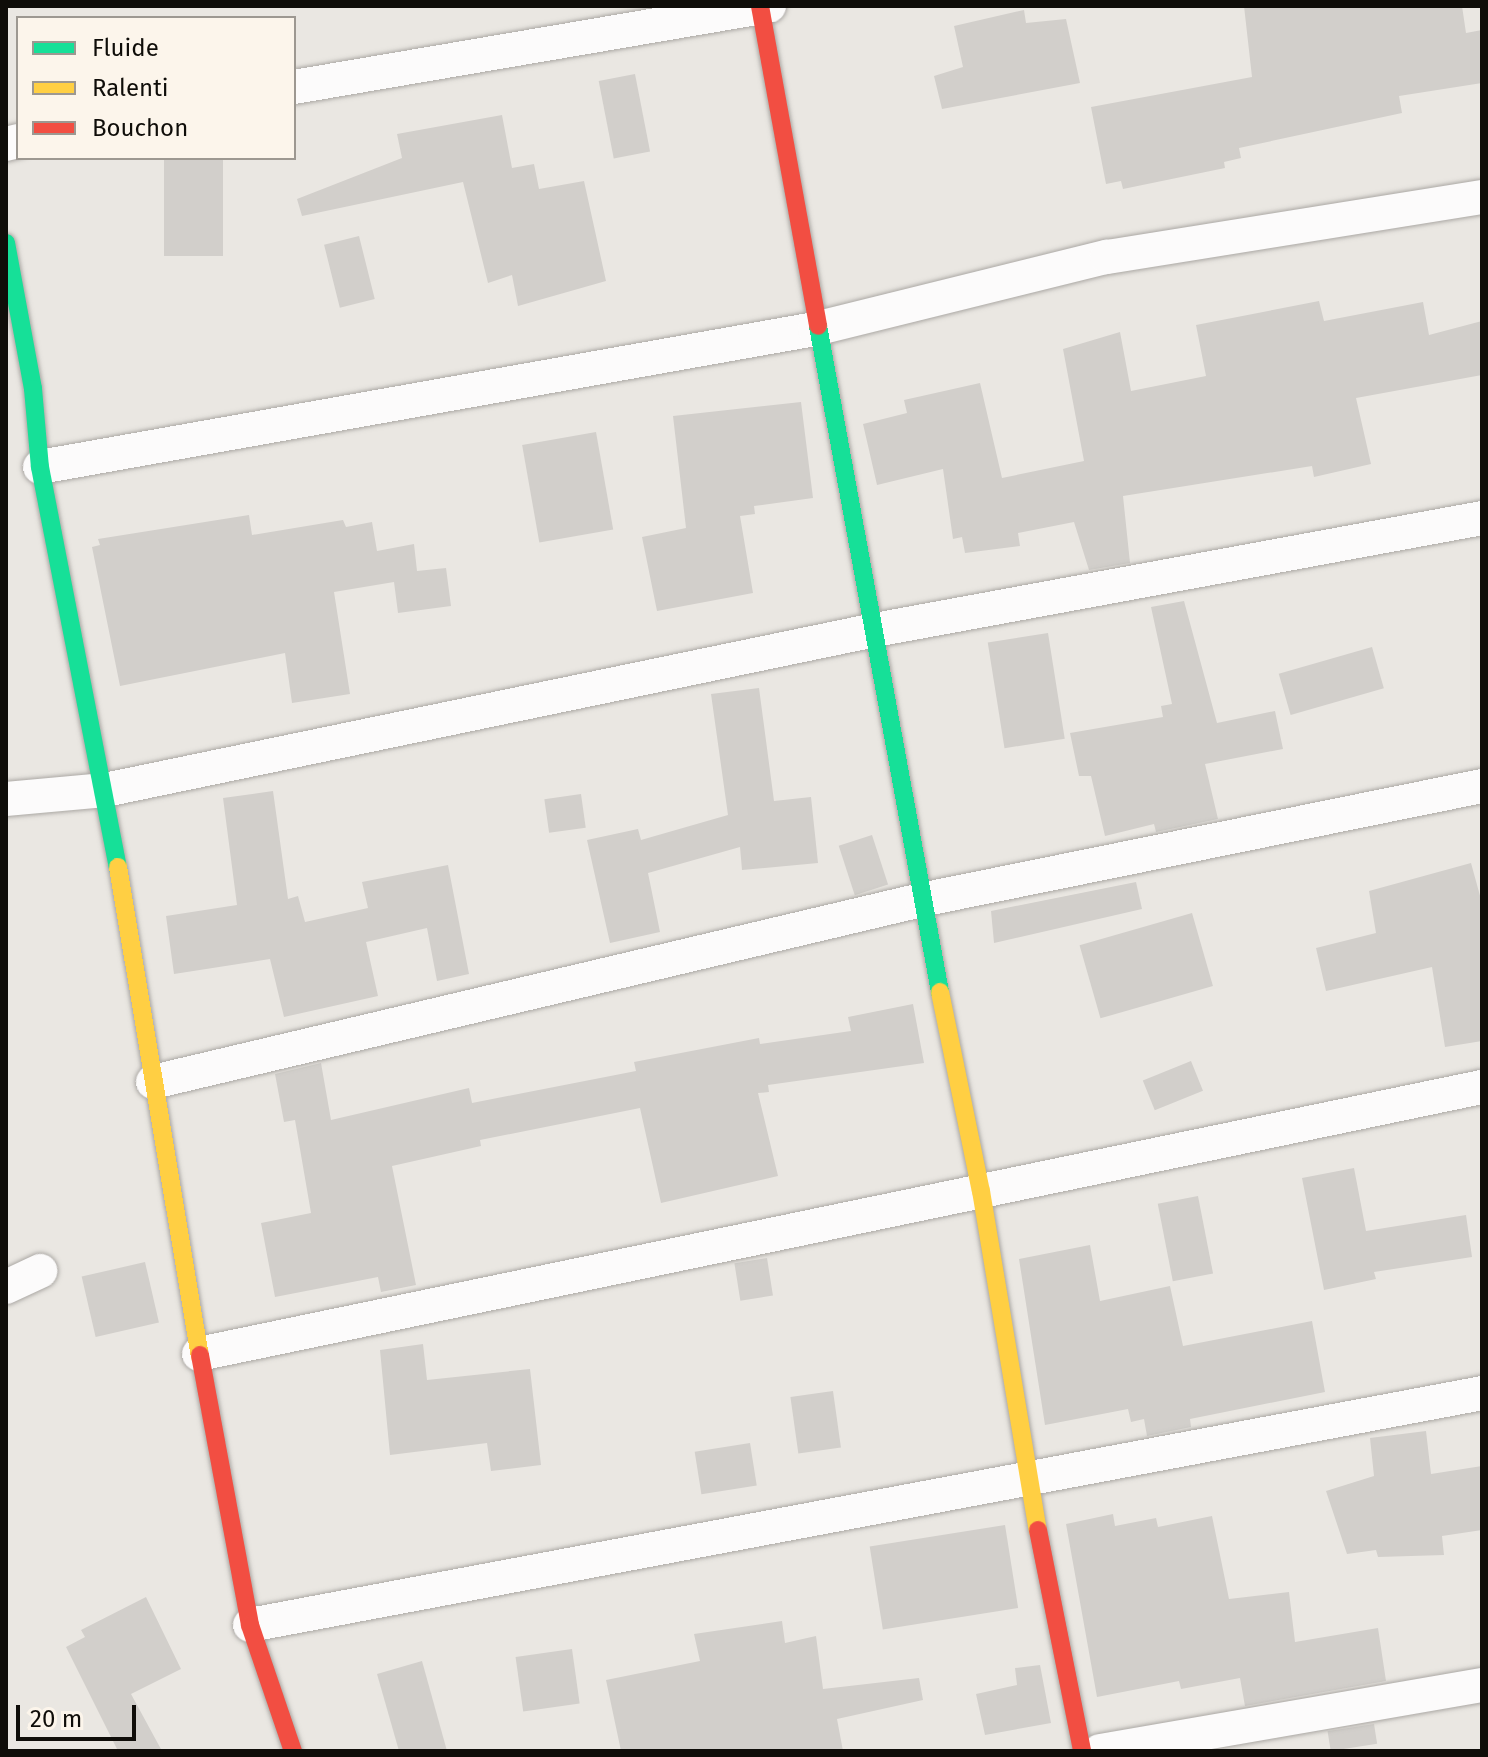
<!DOCTYPE html>
<style>
body{margin:0}
#map{position:relative;width:1488px;height:1757px;overflow:hidden;background:#eae7e2;font-family:"Fira Sans",sans-serif}
div>[style]{position:absolute}
.building>*{inset:0;background:#d2cfcb;transform-origin:0 0}
.roads{filter:drop-shadow(0 0 2px #aba8a4) drop-shadow(0 0 2px #aba8a4)}
.street>*{height:34px;margin:-17px;padding:0 17px;transform-origin:17px;border-radius:17px;background:#fcfbfb}
.fast>*{height:18px;margin:-9px;padding:0 9px;transform-origin:9px;border-radius:9px;background:#16e098}
.slow>*{height:18px;margin:-9px;padding:0 9px;transform-origin:9px;border-radius:9px;background:#ffcf43}
.jam>*{height:18px;margin:-9px;padding:0 9px;transform-origin:9px;border-radius:9px;background:#f24e42}
span{translate:-50% -50%;white-space:nowrap;text-align:center;line-height:1.15;-webkit-text-stroke:6px #fcf5eb;paint-order:stroke}
.frame{position:absolute;inset:0;border:8px solid #0f0d09;pointer-events:none}
.legend{position:absolute;left:16px;top:16px;width:280px;height:144px;box-sizing:border-box;background:#fcf5eb;border:2px solid #9d9891;margin:0;padding:10px 14px;list-style:none;font-size:24px;color:#0f0d09}
.legend li{display:flex;align-items:center;gap:16px;height:40px}
.legend b{width:40px;border:2px solid #9d9891}
.scale{position:absolute;left:16px;top:1705px;width:120px;height:36px;box-sizing:border-box;border:4px solid #0f0d09;border-top:0;padding-left:10px;font-size:24px;line-height:28px;white-space:nowrap;color:#0f0d09;-webkit-text-stroke:6px #fcf5eb;paint-order:stroke}
</style>
<div id="map">
<div class="building">
<i style="clip-path:polygon(1244px 6px,1462px 6px,1466px 33px,1482px 30px,1482px 83px,1399px 96px,1402px 113px,1239px 148px,1241px 158px,1224px 162px,1225px 168px,1123px 189px,1121px 181px,1106px 184px,1091px 107px,1252px 77px)"></i>
<i style="clip-path:polygon(1024px 10px,1026px 23px,1066px 19px,1080px 83px,942px 109px,934px 76px,963px 67px,954px 26px)"></i>
<i style="left:635px;top:74px;width:79px;height:37px;rotate:79deg"></i>
<i style="clip-path:polygon(502px 115px,512px 168px,534px 164px,539px 189px,584px 181px,606px 281px,518px 306px,512px 275px,488px 283px,463px 182px,302px 216px,297px 199px,402px 158px,397px 134px)"></i>
<i style="left:164px;top:158px;width:59px;height:98px"></i>
<i style="left:359px;top:236px;width:65px;height:36px;rotate:76deg"></i>
<i style="clip-path:polygon(1319px 301px,1324px 321px,1423px 302px,1429px 335px,1482px 321px,1482px 375px,1356px 398px,1371px 464px,1314px 477px,1312px 466px,1123px 496px,1130px 563px,1089px 570px,1074px 522px,1018px 533px,1020px 546px,965px 553px,962px 537px,953px 539px,943px 469px,877px 485px,863px 424px,907px 413px,904px 400px,980px 383px,1002px 478px,1084px 461px,1063px 349px,1120px 332px,1131px 391px,1206px 376px,1196px 325px)"></i>
<i style="clip-path:polygon(801px 402px,813px 498px,754px 506px,755px 514px,740px 516px,753px 593px,657px 611px,642px 537px,686px 528px,673px 416px)"></i>
<i style="left:596px;top:432px;width:99px;height:75px;rotate:80deg"></i>
<i style="clip-path:polygon(249px 515px,252px 535px,343px 520px,346px 527px,372px 522px,377px 551px,414px 544px,417px 571px,446px 568px,451px 606px,398px 613px,394px 582px,334px 592px,350px 694px,292px 703px,285px 653px,120px 686px,92px 547px,100px 545px,98px 539px)"></i>
<i style="clip-path:polygon(1184px 601px,1217px 723px,1275px 711px,1283px 749px,1205px 764px,1218px 819px,1156px 832px,1154px 824px,1105px 836px,1091px 776px,1079px 776px,1070px 733px,1163px 717px,1161px 706px,1172px 704px,1151px 607px)"></i>
<i style="left:1048px;top:633px;width:107px;height:61px;rotate:81deg"></i>
<i style="left:1372px;top:647px;width:43px;height:97px;rotate:74deg"></i>
<i style="clip-path:polygon(759px 688px,774px 801px,811px 797px,818px 863px,742px 870px,740px 847px,648px 873px,660px 932px,610px 943px,587px 840px,638px 829px,641px 840px,728px 815px,711px 694px)"></i>
<i style="clip-path:polygon(273px 791px,288px 899px,298px 896px,305px 922px,368px 908px,362px 882px,448px 865px,469px 974px,437px 981px,427px 928px,366px 942px,378px 996px,284px 1017px,270px 959px,174px 974px,166px 916px,237px 905px,223px 798px)"></i>
<i style="left:581px;top:794px;width:34px;height:37px;rotate:82deg"></i>
<i style="left:872px;top:835px;width:52px;height:35px;rotate:72deg"></i>
<i style="clip-path:polygon(1471px 863px,1482px 903px,1482px 1041px,1445px 1047px,1432px 967px,1326px 991px,1316px 948px,1376px 933px,1369px 891px)"></i>
<i style="clip-path:polygon(1136px 882px,1142px 909px,994px 943px,991px 911px)"></i>
<i style="left:1192px;top:913px;width:76px;height:117px;rotate:74deg"></i>
<i style="clip-path:polygon(913px 1004px,924px 1063px,768px 1085px,769px 1092px,758px 1093px,778px 1176px,661px 1203px,640px 1108px,480px 1140px,481px 1146px,392px 1166px,416px 1285px,381px 1292px,378px 1277px,275px 1297px,261px 1223px,311px 1213px,295px 1120px,284px 1122px,275px 1074px,321px 1063px,331px 1120px,469px 1088px,472px 1103px,636px 1071px,634px 1062px,759px 1038px,760px 1044px,851px 1031px,848px 1017px)"></i>
<i style="left:1191px;top:1061px;width:32px;height:52px;rotate:68deg"></i>
<i style="clip-path:polygon(1354px 1168px,1366px 1231px,1466px 1215px,1472px 1257px,1374px 1272px,1376px 1279px,1324px 1290px,1302px 1178px)"></i>
<i style="left:1198px;top:1196px;width:79px;height:41px;rotate:79deg"></i>
<i style="clip-path:polygon(1090px 1245px,1100px 1301px,1170px 1286px,1183px 1346px,1312px 1321px,1325px 1392px,1190px 1419px,1191px 1427px,1147px 1436px,1144px 1419px,1131px 1422px,1128px 1409px,1045px 1425px,1019px 1259px)"></i>
<i style="left:767px;top:1258px;width:38px;height:33px;rotate:81deg"></i>
<i style="left:145px;top:1262px;width:62px;height:65px;rotate:77deg"></i>
<i style="clip-path:polygon(423px 1344px,427px 1380px,530px 1369px,541px 1465px,491px 1471px,487px 1443px,390px 1455px,380px 1350px)"></i>
<i style="left:833px;top:1391px;width:57px;height:43px;rotate:82deg"></i>
<i style="clip-path:polygon(1426px 1431px,1431px 1474px,1482px 1466px,1482px 1530px,1442px 1536px,1444px 1555px,1378px 1557px,1376px 1550px,1347px 1554px,1326px 1491px,1374px 1476px,1370px 1438px)"></i>
<i style="left:750px;top:1443px;width:43px;height:56px;rotate:81deg"></i>
<i style="clip-path:polygon(1113px 1514px,1115px 1526px,1156px 1518px,1158px 1527px,1212px 1516px,1229px 1599px,1289px 1592px,1295px 1642px,1378px 1628px,1386px 1681px,1245px 1706px,1240px 1678px,1181px 1689px,1179px 1681px,1097px 1697px,1066px 1524px)"></i>
<i style="left:1005px;top:1525px;width:84px;height:137px;rotate:81deg"></i>
<i style="clip-path:polygon(146px 1597px,181px 1669px,131px 1694px,162px 1751px,118px 1751px,66px 1647px,85px 1637px,81px 1630px)"></i>
<i style="clip-path:polygon(782px 1621px,785px 1643px,816px 1636px,823px 1689px,919px 1678px,923px 1700px,837px 1719px,843px 1751px,621px 1751px,606px 1680px,700px 1661px,694px 1634px)"></i>
<i style="left:572px;top:1649px;width:55px;height:57px;rotate:82deg"></i>
<i style="clip-path:polygon(422px 1661px,447px 1751px,399px 1751px,377px 1674px)"></i>
<i style="clip-path:polygon(1040px 1665px,1051px 1723px,985px 1735px,976px 1694px,1017px 1685px,1015px 1668px)"></i>
<i style="left:1374px;top:1724px;width:20px;height:47px;rotate:81deg"></i>
</div>
<div class="roads">
<div class="street">
<i style="left:294px;top:87px;width:482px;rotate:-9.7deg"></i>
<i style="left:6px;top:144px;width:12px;rotate:-14deg"></i>
<i style="left:40px;top:467px;width:787px;rotate:-10.1deg"></i>
<i style="left:815px;top:329px;width:301px;rotate:-13.9deg"></i>
<i style="left:1107px;top:257px;width:380px;rotate:-9.1deg"></i>
<i style="left:6px;top:799px;width:99px;rotate:-5.2deg"></i>
<i style="left:105px;top:790px;width:786px;rotate:-11.74deg"></i>
<i style="left:875px;top:630px;width:617px;rotate:-10.45deg"></i>
<i style="left:153px;top:1082px;width:789px;rotate:-13.33deg"></i>
<i style="left:921px;top:900px;width:572px;rotate:-11.49deg"></i>
<i style="left:6px;top:1287px;width:38px;rotate:-25deg"></i>
<i style="left:199px;top:1354px;width:1310px;rotate:-11.76deg"></i>
<i style="left:250px;top:1625px;width:1254px;rotate:-10.66deg"></i>
<i style="left:1100px;top:1751px;width:388px;rotate:-9.8deg"></i>
</div>
<div class="fast">
<i style="left:6px;top:243px;width:148px;rotate:79.5deg"></i>
<i style="left:33px;top:389px;width:78px;rotate:84.9deg"></i>
<i style="left:40px;top:467px;width:408px;rotate:79deg"></i>
<i style="left:818px;top:326px;width:677px;rotate:79.62deg"></i>
</div>
<div class="slow">
<i style="left:118px;top:867px;width:495px;rotate:80.5deg"></i>
<i style="left:940px;top:992px;width:203px;rotate:78.4deg"></i>
<i style="left:981px;top:1191px;width:344px;rotate:80.5deg"></i>
</div>
<div class="jam">
<i style="left:760px;top:6px;width:325px;rotate:79.7deg"></i>
<i style="left:200px;top:1355px;width:275px;rotate:79.5deg"></i>
<i style="left:250px;top:1625px;width:133px;rotate:71.2deg"></i>
<i style="left:1038px;top:1530px;width:225px;rotate:78.7deg"></i>
</div>
</div>
<div class="frame"></div>
<ul class="legend">
<li><b style="height:10px;background:#16e098"></b>Fluide</li>
<li><b style="height:10px;background:#ffcf43"></b>Ralenti</li>
<li><b style="height:10px;background:#f24e42"></b>Bouchon</li>
</ul>
<div class="scale">20 m</div>
</div>
